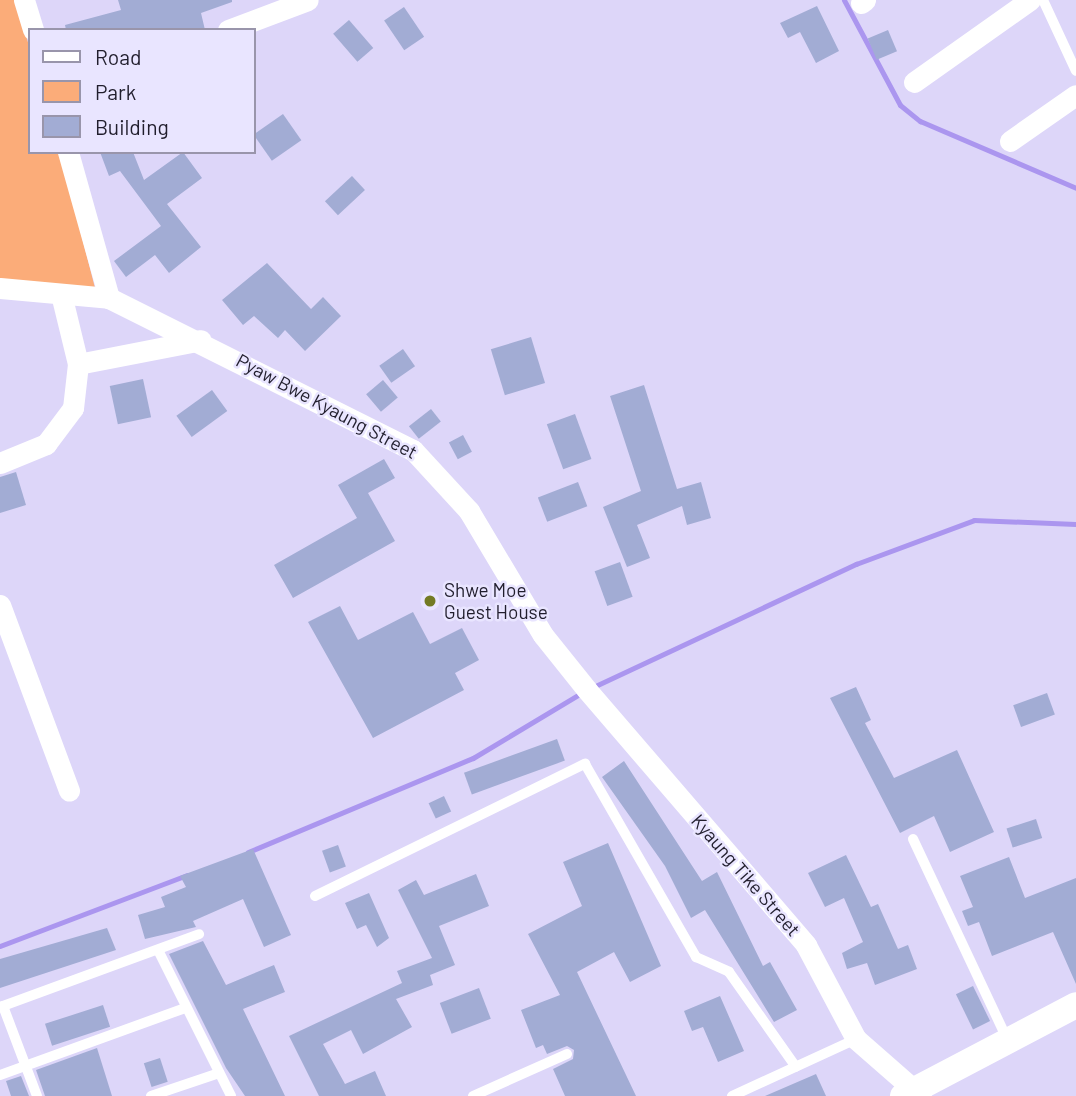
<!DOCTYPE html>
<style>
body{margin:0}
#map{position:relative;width:1076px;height:1096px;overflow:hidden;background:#ddd6f9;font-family:Barlow,sans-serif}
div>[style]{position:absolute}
.green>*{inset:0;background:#fbac79}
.stream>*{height:5px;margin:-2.5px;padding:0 2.5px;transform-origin:2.5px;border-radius:2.5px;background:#ab96ef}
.building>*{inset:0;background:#a2acd4;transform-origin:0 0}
.service>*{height:10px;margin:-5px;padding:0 5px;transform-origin:5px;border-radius:5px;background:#fff}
.minor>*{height:21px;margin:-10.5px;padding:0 10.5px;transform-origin:10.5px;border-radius:10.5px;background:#fff}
.tertiary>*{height:26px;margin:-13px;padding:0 13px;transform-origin:13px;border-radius:13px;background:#fff}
.dots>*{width:19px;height:19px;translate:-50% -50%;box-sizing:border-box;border:4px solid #e9e5ff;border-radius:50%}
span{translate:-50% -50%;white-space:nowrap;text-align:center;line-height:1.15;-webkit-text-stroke:5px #e9e5ff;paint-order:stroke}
.street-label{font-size:19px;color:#211e2d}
.poi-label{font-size:19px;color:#211e2d}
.left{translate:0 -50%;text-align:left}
.legend{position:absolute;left:28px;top:28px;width:228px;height:126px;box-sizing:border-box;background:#e9e5ff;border:2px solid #9995ab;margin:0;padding:9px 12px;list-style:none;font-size:21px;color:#211e2d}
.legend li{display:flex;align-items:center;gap:14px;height:35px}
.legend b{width:35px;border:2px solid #9995ab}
</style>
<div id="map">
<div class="green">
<i style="clip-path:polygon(0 0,15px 0,30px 49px,30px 152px,60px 152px,95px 288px,0 282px)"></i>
</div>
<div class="stream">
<i style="left:844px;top:0;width:119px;rotate:61.9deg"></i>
<i style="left:900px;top:105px;width:26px;rotate:39deg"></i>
<i style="left:920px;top:121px;width:170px;rotate:23.2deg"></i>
<i style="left:591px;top:688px;width:293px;rotate:-25.1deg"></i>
<i style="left:856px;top:564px;width:126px;rotate:-20.4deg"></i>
<i style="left:974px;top:520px;width:102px;rotate:2.2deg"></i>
<i style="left:248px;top:852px;width:244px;rotate:-22.7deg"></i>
<i style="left:473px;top:758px;width:128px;rotate:-31deg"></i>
<i style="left:0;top:946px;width:200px;rotate:-20.8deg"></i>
</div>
<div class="building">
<i style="clip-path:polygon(118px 0,232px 0,232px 2px,201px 13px,205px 30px,66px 30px,65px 25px,121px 10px)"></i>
<i style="clip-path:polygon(817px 6px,839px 51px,816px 63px,800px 32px,788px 38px,780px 23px)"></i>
<i style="left:404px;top:7px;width:36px;height:24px;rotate:56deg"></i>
<i style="left:349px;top:20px;width:37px;height:21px;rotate:49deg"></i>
<i style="left:888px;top:30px;width:23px;height:22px;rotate:67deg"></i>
<i style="left:283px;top:114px;width:32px;height:36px;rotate:55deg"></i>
<i style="clip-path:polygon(100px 152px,133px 152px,144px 180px,183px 152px,202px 178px,167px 204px,201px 247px,169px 273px,155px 255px,126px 277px,114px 261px,161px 226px,120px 171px,109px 176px)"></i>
<i style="left:352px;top:176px;width:19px;height:37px;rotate:47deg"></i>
<i style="clip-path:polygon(267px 263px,311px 309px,323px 297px,341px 316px,305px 351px,285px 330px,278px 338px,254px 316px,243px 325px,222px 300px)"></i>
<i style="left:531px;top:337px;width:48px;height:42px;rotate:73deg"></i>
<i style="left:403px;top:349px;width:21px;height:29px;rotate:55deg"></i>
<i style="left:143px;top:379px;width:39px;height:34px;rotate:78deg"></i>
<i style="left:383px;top:380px;width:23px;height:22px;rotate:50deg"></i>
<i style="clip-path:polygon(644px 385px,677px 489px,701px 482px,711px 518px,687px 525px,682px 506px,637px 525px,650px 558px,627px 567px,603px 507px,641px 491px,610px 396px)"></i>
<i style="left:212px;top:390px;width:26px;height:44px;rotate:54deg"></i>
<i style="left:431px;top:409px;width:16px;height:28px;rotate:52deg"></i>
<i style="left:575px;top:414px;width:48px;height:30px;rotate:70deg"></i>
<i style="left:463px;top:435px;width:19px;height:16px;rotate:62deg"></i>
<i style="clip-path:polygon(384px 459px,395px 478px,368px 493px,395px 541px,293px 598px,274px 565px,357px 518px,338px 485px)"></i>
<i style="clip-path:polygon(16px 472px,26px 505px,0 513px,0 477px)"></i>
<i style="left:578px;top:482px;width:26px;height:43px;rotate:69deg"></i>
<i style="left:620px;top:562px;width:37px;height:27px;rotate:70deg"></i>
<i style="clip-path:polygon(340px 606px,358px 640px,413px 612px,430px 644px,462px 628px,479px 660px,455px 673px,464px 690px,373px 738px,308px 622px)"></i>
<i style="clip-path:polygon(856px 687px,871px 720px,865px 723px,894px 778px,957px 750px,994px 832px,950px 852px,934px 816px,900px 833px,830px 698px)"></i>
<i style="left:1047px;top:693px;width:23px;height:36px;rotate:70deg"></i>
<i style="left:557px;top:739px;width:23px;height:99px;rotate:70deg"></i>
<i style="clip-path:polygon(624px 761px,702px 881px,717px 872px,763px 966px,770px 962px,797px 1010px,774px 1022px,705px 910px,691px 918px,665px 866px,602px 777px)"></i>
<i style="left:444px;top:796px;width:17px;height:17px;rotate:65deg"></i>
<i style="left:1036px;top:819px;width:20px;height:31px;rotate:72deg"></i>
<i style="clip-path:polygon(608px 843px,661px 966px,630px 982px,614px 952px,577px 972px,636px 1096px,565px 1096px,553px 1069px,573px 1059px,574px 1050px,567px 1046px,547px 1054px,543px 1045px,536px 1048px,521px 1010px,560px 995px,528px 934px,582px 906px,563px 862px)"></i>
<i style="left:338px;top:845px;width:23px;height:17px;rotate:70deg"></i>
<i style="clip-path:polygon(253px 849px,291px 935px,264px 947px,243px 899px,193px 921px,196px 927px,145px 939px,138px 915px,165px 907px,161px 897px,186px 887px,180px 876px)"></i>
<i style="clip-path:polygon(846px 855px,871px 907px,878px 904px,898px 949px,908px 945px,917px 969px,875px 985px,867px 963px,847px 969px,842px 953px,863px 942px,844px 898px,825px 907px,808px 873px)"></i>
<i style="clip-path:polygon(1009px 857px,1025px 898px,1076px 878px,1076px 984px,1053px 932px,992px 956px,979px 922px,968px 926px,962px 911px,973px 907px,960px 876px)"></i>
<i style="clip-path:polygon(476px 874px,489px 906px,439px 926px,455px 965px,430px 975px,433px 985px,396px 999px,412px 1027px,363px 1054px,351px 1030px,323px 1044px,345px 1084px,375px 1071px,386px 1096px,319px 1096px,289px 1036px,402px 983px,397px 971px,432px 958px,398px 890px,416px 880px,424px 895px)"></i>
<i style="clip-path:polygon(369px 893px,389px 938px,377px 947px,366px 925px,357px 929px,345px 903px)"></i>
<i style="clip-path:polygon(107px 928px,116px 950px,0 988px,0 959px)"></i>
<i style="clip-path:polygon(203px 941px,226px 985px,274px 965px,285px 992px,243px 1009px,285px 1096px,245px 1096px,226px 1068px,169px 954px)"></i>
<i style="left:973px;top:986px;width:39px;height:19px;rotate:64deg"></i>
<i style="left:479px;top:988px;width:33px;height:42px;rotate:69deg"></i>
<i style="clip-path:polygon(720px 996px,744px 1051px,718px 1062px,703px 1027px,692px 1031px,684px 1011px)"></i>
<i style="left:103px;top:1005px;width:23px;height:61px;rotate:72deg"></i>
<i style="clip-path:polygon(97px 1048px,112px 1096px,45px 1096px,36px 1070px)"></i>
<i style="left:160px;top:1058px;width:25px;height:17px;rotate:72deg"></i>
<i style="clip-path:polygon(816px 1074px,826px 1096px,765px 1096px)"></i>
<i style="clip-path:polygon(21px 1076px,29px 1096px,11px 1096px,6px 1081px)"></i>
</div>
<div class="service">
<i style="left:1043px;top:0;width:78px;rotate:65.1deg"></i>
<i style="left:913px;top:839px;width:223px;rotate:64.8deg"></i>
<i style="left:315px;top:896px;width:301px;rotate:-26.1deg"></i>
<i style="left:585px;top:764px;width:223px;rotate:60.1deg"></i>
<i style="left:696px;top:957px;width:36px;rotate:24deg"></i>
<i style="left:729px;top:972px;width:116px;rotate:54.8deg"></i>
<i style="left:158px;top:950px;width:163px;rotate:63.4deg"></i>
<i style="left:3px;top:1006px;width:96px;rotate:69.3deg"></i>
<i style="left:0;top:1007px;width:212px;rotate:-20.1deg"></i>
<i style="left:0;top:1075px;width:197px;rotate:-19.9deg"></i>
<i style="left:151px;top:1096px;width:72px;rotate:-18.7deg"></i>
<i style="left:473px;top:1096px;width:103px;rotate:-24.1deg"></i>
<i style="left:732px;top:1096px;width:136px;rotate:-24.7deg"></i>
</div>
<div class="minor">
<i style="left:24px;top:0;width:31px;rotate:73deg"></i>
<i style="left:861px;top:3px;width:5px;rotate:-37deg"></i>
<i style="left:228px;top:30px;width:85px;rotate:-20.6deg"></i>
<i style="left:914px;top:82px;width:142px;rotate:-35.3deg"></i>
<i style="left:1010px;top:141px;width:80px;rotate:-34.9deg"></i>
<i style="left:68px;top:152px;width:152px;rotate:74.3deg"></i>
<i style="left:0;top:288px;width:109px;rotate:5.2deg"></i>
<i style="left:109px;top:298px;width:340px;rotate:26.6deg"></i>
<i style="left:413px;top:450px;width:83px;rotate:47.4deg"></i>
<i style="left:469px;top:511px;width:144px;rotate:59.2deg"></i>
<i style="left:543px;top:635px;width:70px;rotate:51.3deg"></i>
<i style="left:587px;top:690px;width:336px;rotate:49.3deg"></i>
<i style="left:806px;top:945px;width:106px;rotate:62deg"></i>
<i style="left:856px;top:1039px;width:86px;rotate:41.2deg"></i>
<i style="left:61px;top:294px;width:72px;rotate:76.3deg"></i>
<i style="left:0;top:463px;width:50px;rotate:-22.4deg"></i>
<i style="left:46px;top:444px;width:45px;rotate:-53.1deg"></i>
<i style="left:73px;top:408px;width:44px;rotate:-83.5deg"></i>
<i style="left:78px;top:364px;width:125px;rotate:-11deg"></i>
<i style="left:0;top:605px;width:198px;rotate:69.6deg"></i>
</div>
<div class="tertiary">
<i style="left:903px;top:1096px;width:195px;rotate:-27.7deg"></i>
</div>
<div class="dots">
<i style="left:430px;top:601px;background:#737a24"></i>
</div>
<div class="street-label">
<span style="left:327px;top:406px;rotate:28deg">Pyaw Bwe Kyaung Street</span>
<span style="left:746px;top:875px;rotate:49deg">Kyaung Tike Street</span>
</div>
<div class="poi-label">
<span class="left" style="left:444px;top:601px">Shwe Moe<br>Guest House</span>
</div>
<ul class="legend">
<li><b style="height:9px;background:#fff"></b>Road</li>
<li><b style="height:19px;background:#fbac79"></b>Park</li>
<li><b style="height:19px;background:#a2acd4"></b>Building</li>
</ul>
</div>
